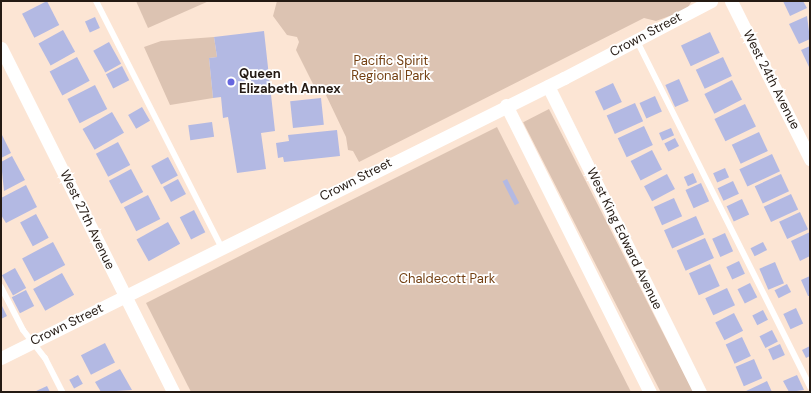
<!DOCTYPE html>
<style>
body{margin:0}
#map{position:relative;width:811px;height:393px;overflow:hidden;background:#fce5d4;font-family:"DM Sans",sans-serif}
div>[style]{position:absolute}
.green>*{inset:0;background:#dcc3b2;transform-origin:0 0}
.building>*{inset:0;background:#b3b9e3;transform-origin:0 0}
.lane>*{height:6px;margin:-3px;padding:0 3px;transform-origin:3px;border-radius:3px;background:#fff}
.street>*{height:13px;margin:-6.5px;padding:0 6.5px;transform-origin:6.5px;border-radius:6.5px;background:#fff}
.dots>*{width:11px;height:11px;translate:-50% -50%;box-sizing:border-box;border:2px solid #fff;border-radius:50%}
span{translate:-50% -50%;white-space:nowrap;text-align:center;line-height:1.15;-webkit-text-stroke:3.5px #fff;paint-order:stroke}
.street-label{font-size:13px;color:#241a13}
.park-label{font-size:13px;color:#744114}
.poi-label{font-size:13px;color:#241a13;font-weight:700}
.left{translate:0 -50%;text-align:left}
.frame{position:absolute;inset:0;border:2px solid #241a13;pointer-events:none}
</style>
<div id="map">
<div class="green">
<i style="clip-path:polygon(136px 1px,209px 1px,148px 28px)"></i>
<i style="clip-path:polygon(277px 1px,692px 1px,686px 10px,656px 21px,644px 18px,359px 162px,353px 151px,348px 150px,346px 137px,325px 93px,316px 90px,296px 50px,299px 42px,297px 37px,287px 35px,273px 16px)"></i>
<i style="clip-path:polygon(214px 37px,217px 57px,209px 58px,213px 98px,170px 105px,144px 47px,161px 41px)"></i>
<i style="left:549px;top:109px;width:317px;height:29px;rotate:63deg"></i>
<i style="clip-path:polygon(497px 127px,631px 392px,191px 392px,146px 303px)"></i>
</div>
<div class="building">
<i style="left:47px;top:1px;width:27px;height:28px;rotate:63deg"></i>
<i style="clip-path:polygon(783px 1px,803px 1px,807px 8px,790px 16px)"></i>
<i style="clip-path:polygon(807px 16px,810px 39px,799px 44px,789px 24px)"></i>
<i style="left:95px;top:17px;width:12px;height:11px;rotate:66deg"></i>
<i style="left:63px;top:30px;width:25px;height:28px;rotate:61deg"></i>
<i style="clip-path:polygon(264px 31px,275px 131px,261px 133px,266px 169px,237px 173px,228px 117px,223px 118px,221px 97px,213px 98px,209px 58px,217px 57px,214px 37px)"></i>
<i style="left:710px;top:32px;width:23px;height:32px;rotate:65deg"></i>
<i style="left:109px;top:42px;width:25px;height:18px;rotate:61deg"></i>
<i style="clip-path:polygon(810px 46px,810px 69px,801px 50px)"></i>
<i style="left:77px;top:57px;width:27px;height:31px;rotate:62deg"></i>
<i style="left:723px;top:57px;width:21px;height:30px;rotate:65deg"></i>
<i style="left:122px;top:66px;width:16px;height:18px;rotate:63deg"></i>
<i style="left:679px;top:79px;width:24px;height:15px;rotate:66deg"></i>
<i style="left:732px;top:80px;width:22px;height:31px;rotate:63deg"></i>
<i style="left:613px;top:83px;width:21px;height:20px;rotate:65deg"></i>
<i style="left:95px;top:85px;width:27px;height:31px;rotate:63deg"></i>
<i style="left:655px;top:96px;width:17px;height:17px;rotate:66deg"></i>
<i style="left:321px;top:98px;width:27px;height:31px;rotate:84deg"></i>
<i style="left:635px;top:103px;width:20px;height:31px;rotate:66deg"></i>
<i style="left:745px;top:104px;width:25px;height:34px;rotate:64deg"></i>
<i style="left:142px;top:107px;width:16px;height:16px;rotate:60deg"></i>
<i style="left:112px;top:112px;width:24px;height:34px;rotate:60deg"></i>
<i style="left:212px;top:122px;width:15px;height:24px;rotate:82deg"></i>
<i style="left:644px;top:126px;width:21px;height:29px;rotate:65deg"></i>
<i style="left:671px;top:128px;width:8px;height:13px;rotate:67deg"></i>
<i style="clip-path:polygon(337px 130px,340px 156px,284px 162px,283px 157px,278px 158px,276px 143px,289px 141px,288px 135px)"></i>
<i style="left:759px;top:132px;width:21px;height:30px;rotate:65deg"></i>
<i style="clip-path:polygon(1px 133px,11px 153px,1px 158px)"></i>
<i style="left:675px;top:138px;width:9px;height:12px;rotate:63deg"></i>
<i style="left:118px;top:142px;width:26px;height:25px;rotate:62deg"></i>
<i style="left:652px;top:150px;width:22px;height:24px;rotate:63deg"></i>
<i style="left:772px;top:154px;width:19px;height:36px;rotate:65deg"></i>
<i style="clip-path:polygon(12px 156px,25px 180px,4px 191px,1px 162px)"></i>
<i style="left:168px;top:157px;width:21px;height:19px;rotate:62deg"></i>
<i style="left:725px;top:168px;width:10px;height:13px;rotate:66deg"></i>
<i style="left:131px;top:169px;width:26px;height:25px;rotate:62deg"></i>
<i style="left:693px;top:173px;width:10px;height:10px;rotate:66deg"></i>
<i style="left:667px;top:174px;width:17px;height:26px;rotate:62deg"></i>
<i style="left:781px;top:174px;width:19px;height:29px;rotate:65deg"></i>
<i style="left:178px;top:179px;width:17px;height:17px;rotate:62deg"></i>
<i style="left:507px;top:179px;width:27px;height:5px;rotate:63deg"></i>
<i style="left:733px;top:181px;width:14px;height:17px;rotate:65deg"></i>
<i style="left:701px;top:183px;width:20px;height:17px;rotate:66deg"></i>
<i style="clip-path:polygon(26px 185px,37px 207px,6px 223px,1px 215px,1px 198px)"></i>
<i style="left:791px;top:194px;width:17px;height:30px;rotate:65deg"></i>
<i style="left:148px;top:195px;width:27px;height:27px;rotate:63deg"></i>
<i style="left:674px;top:198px;width:20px;height:22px;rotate:66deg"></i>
<i style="left:742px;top:199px;width:17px;height:17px;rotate:65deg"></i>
<i style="left:194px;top:210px;width:25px;height:16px;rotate:63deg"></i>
<i style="left:800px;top:212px;width:19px;height:23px;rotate:65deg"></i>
<i style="left:36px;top:214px;width:27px;height:18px;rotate:62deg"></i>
<i style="left:696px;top:216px;width:20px;height:35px;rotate:66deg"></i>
<i style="left:168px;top:222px;width:25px;height:36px;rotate:61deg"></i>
<i style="clip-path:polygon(810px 232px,810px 256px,800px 261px,791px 241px)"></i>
<i style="left:725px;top:233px;width:20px;height:14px;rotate:66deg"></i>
<i style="left:705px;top:238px;width:22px;height:31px;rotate:66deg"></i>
<i style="left:53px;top:242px;width:26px;height:35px;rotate:62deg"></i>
<i style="left:763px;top:242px;width:9px;height:14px;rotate:63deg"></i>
<i style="left:739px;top:261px;width:14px;height:14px;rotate:65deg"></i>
<i style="left:775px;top:262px;width:23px;height:17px;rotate:67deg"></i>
<i style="left:710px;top:264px;width:24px;height:23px;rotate:66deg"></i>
<i style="left:15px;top:268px;width:23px;height:15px;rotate:61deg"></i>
<i style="left:62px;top:273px;width:25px;height:33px;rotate:61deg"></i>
<i style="clip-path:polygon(810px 276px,810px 296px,808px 296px,801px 280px)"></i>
<i style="left:750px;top:283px;width:16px;height:14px;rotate:63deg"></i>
<i style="left:787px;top:284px;width:9px;height:14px;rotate:63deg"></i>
<i style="left:727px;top:288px;width:19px;height:24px;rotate:65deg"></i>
<i style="left:26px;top:290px;width:18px;height:16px;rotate:63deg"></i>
<i style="clip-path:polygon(1px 304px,7px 316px,1px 319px)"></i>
<i style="left:796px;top:308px;width:17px;height:14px;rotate:65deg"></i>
<i style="left:763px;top:310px;width:11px;height:12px;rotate:63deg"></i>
<i style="left:734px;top:313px;width:20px;height:21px;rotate:63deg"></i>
<i style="left:772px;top:330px;width:13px;height:14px;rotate:63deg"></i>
<i style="left:742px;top:337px;width:21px;height:18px;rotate:65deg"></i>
<i style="left:105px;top:343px;width:22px;height:27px;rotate:63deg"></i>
<i style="left:780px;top:344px;width:12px;height:13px;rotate:66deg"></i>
<i style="clip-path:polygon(810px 346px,810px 356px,806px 358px,802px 350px)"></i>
<i style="left:754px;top:359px;width:21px;height:20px;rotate:67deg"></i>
<i style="clip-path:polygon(120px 369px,132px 390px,101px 392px,95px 382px)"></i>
<i style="left:78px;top:375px;width:10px;height:10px;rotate:61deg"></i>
<i style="clip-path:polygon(797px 375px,804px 390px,789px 392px,783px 381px)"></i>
<i style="clip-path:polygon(767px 381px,772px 392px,744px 392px)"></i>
<i style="clip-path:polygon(47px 386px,50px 392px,34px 392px)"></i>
</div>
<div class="lane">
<i style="left:96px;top:1px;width:277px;rotate:63deg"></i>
<i style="left:637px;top:41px;width:387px;rotate:63.4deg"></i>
<i style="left:1px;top:287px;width:48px;rotate:62.9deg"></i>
<i style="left:23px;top:330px;width:36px;rotate:52deg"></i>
<i style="left:45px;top:358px;width:38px;rotate:63deg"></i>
</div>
<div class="street">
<i style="left:731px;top:1px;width:177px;rotate:63.4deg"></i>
<i style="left:1px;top:48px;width:385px;rotate:63.4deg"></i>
<i style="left:548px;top:86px;width:342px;rotate:63.6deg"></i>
<i style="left:506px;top:105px;width:321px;rotate:63.4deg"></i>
<i style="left:1px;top:358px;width:629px;rotate:-26.44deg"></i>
<i style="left:564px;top:78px;width:166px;rotate:-27.6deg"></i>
</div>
<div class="dots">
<i style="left:231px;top:82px;background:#6666df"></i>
</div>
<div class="street-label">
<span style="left:646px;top:35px;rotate:-28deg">Crown Street</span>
<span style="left:771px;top:80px;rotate:63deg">West 24th Avenue</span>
<span style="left:356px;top:180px;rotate:-27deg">Crown Street</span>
<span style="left:87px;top:220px;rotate:64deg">West 27th Avenue</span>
<span style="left:624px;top:239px;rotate:64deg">West King Edward Avenue</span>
<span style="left:67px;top:325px;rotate:-26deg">Crown Street</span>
</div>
<div class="park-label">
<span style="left:391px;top:69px">Pacific Spirit<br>Regional Park</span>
<span style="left:447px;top:279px">Chaldecott Park</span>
</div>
<div class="poi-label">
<span class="left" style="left:239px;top:82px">Queen<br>Elizabeth Annex</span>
</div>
<div class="frame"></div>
</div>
